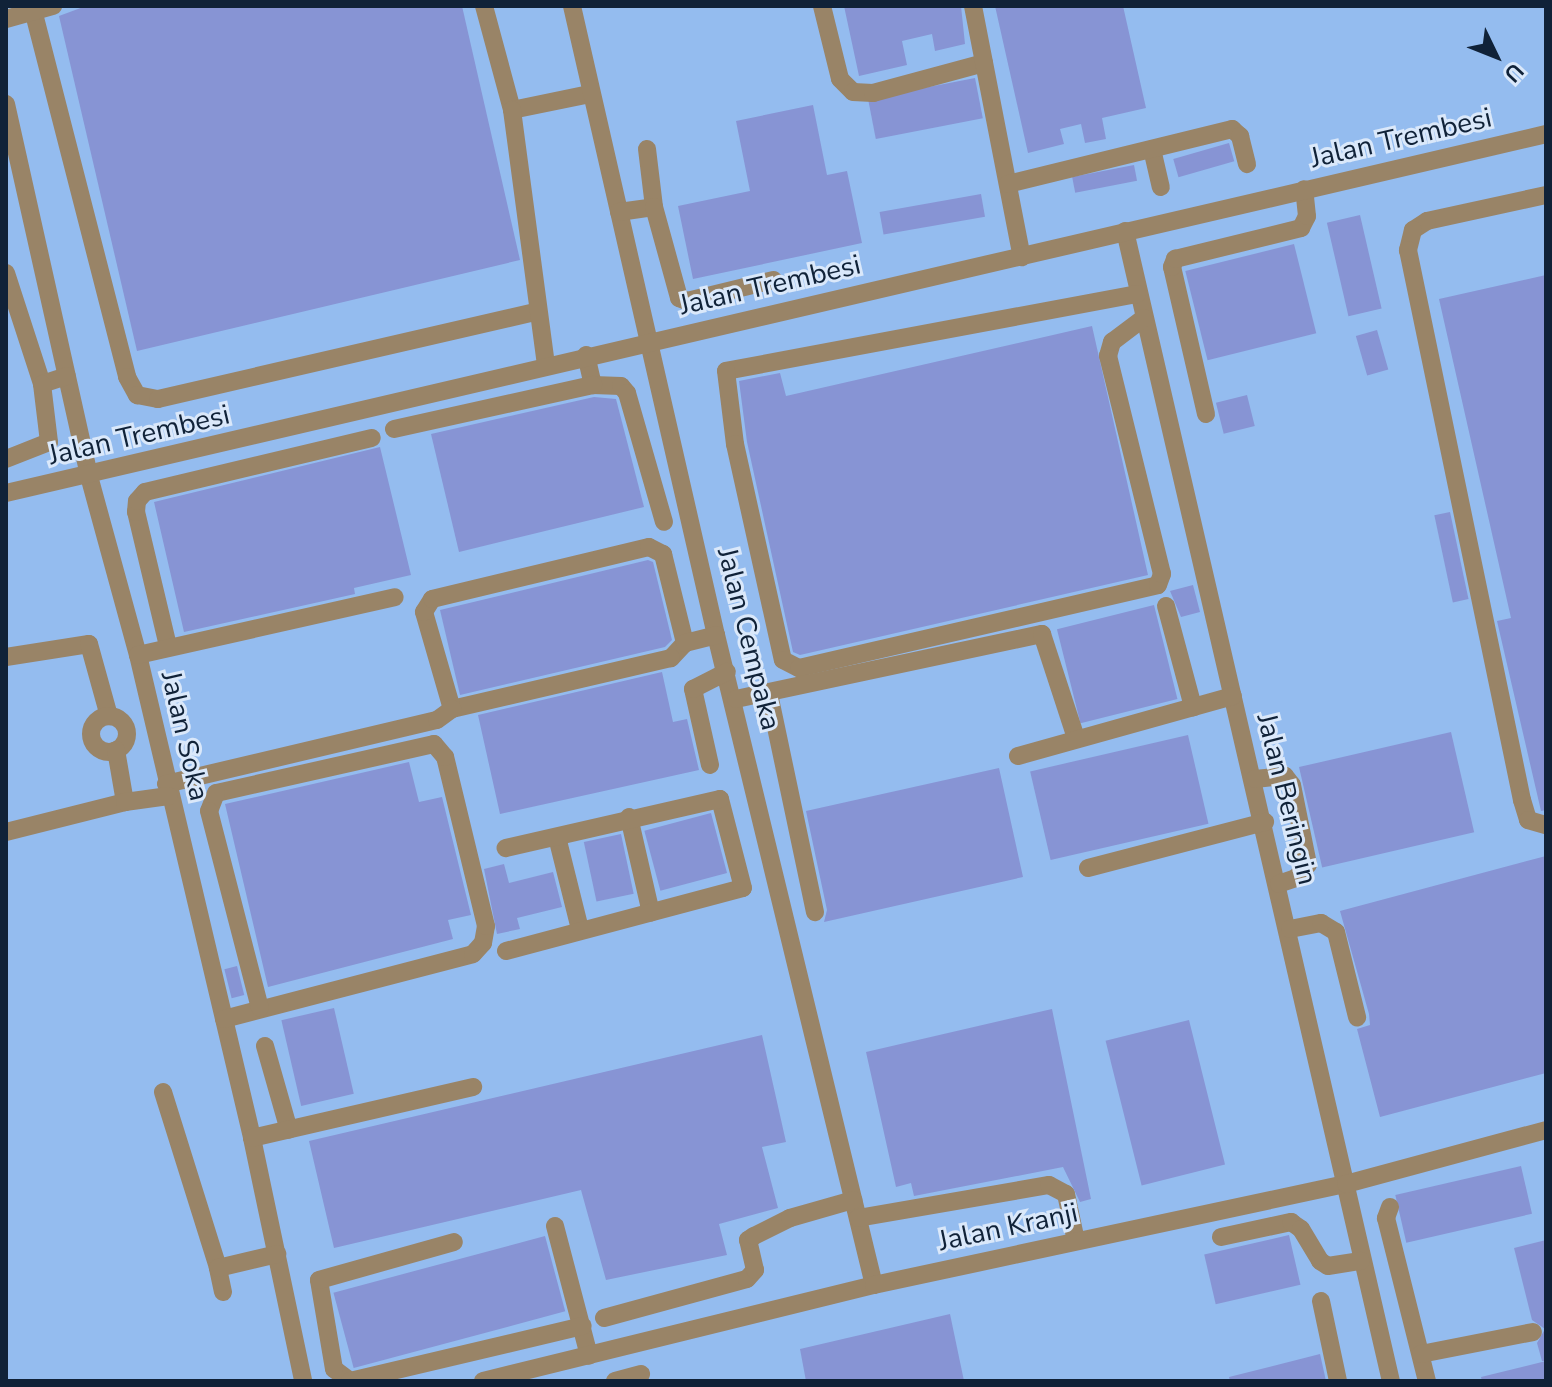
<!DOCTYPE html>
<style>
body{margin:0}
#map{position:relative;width:1552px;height:1387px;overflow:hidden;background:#a4c9f8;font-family:"Nunito Sans",sans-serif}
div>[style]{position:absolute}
.built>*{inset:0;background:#94bcef;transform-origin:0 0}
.building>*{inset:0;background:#8794d4;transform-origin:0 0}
.minor>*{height:18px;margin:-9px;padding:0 9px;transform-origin:9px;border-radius:9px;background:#998467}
.minor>.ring{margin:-9px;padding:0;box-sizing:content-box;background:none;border:18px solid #998467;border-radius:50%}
span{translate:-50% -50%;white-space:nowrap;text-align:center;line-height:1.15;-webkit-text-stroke:6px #dae8fa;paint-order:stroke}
.street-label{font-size:28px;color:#102238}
.frame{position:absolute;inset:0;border:8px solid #102238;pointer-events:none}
.north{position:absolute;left:1456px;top:16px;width:80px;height:80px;-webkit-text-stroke:6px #dae8fa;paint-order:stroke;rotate:133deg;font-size:22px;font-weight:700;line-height:32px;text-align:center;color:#102238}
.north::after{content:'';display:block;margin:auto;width:28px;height:36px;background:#102238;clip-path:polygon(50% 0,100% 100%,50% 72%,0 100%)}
</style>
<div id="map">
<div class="built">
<i style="left:6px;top:6px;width:1540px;height:1375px"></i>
</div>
<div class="building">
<i style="clip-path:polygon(86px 6px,462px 6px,520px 260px,137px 351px,59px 16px)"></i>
<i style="clip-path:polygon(844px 6px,961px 6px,965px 44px,935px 51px,932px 34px,902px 41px,907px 65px,859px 76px)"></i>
<i style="clip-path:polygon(995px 6px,1123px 6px,1146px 108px,1102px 118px,1106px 139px,1085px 143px,1081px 124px,1060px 129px,1064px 144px,1028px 153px)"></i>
<i style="left:975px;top:78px;width:41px;height:109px;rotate:79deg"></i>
<i style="clip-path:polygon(813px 105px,827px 175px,847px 171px,862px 243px,693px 279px,678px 206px,750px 191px,736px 121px)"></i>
<i style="left:1229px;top:143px;width:19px;height:58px;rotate:74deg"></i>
<i style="left:1134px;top:165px;width:16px;height:63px;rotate:79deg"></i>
<i style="left:981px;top:194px;width:23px;height:103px;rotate:80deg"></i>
<i style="left:1360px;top:215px;width:96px;height:34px;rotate:77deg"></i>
<i style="left:1294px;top:244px;width:92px;height:112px;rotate:76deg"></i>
<i style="clip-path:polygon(1546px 275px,1546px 810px,1541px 811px,1497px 621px,1511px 618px,1439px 299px)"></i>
<i style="clip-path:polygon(1092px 326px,1148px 575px,800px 655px,793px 652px,747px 442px,739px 381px,780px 373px,786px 396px)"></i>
<i style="left:1377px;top:330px;width:41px;height:22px;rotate:74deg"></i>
<i style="left:1247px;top:395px;width:32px;height:32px;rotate:76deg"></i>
<i style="clip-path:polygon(594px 397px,616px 399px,644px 507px,459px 552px,431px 434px)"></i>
<i style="clip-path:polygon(380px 447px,411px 575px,354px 588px,355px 594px,184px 632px,154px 502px)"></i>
<i style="left:1450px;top:512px;width:89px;height:16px;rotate:78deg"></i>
<i style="clip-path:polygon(648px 560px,653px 562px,672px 640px,665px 647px,460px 695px,440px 610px)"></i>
<i style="clip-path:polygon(1193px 585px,1200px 612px,1181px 617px,1170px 591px)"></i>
<i style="left:1154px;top:605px;width:97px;height:100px;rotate:76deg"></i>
<i style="clip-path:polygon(662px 672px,673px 722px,687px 719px,699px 770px,500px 814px,478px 715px)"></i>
<i style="left:1451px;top:732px;width:103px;height:156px;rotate:77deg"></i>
<i style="left:1188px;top:735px;width:91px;height:162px;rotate:77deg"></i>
<i style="clip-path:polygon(409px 762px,419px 802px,442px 797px,471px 915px,448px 920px,453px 939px,268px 987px,225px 804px)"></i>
<i style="clip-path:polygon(999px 768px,1023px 877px,824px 922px,827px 910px,806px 811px)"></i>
<i style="left:711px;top:813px;width:62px;height:69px;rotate:75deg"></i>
<i style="left:621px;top:834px;width:61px;height:38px;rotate:78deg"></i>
<i style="clip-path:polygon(1546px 856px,1546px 1073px,1380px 1117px,1357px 1029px,1370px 1025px,1369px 1014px,1340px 911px)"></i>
<i style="clip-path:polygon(504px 864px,509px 883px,553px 872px,562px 907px,517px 918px,520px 929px,497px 934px,484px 869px)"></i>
<i style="left:237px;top:966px;width:30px;height:13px;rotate:76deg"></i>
<i style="left:334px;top:1008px;width:88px;height:54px;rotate:77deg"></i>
<i style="clip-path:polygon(1052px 1009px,1091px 1199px,1080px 1202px,1063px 1167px,914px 1196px,911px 1183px,896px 1187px,866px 1052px)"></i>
<i style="left:1189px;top:1020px;width:149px;height:86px;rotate:76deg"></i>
<i style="clip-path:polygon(762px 1035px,786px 1142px,762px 1147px,778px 1208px,719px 1224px,727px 1255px,606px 1280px,581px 1190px,334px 1248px,309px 1141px)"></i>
<i style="left:1521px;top:1166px;width:49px;height:129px;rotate:77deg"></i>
<i style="left:1289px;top:1235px;width:51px;height:87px;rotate:77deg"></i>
<i style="left:545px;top:1236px;width:78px;height:219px;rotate:75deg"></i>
<i style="clip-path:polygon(1546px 1240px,1546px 1361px,1542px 1361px,1537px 1343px,1545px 1329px,1532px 1320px,1514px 1248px)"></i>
<i style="clip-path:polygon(950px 1314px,964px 1381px,806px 1381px,800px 1349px)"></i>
<i style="clip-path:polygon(1320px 1354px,1326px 1381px,1230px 1381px,1229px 1377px)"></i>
<i style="clip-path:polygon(1546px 1361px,1546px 1381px,1482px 1381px,1481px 1377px)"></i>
</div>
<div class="minor">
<i style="left:32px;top:6px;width:383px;rotate:75.6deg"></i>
<i style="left:127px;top:377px;width:21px;rotate:61deg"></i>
<i style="left:137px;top:395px;width:21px;rotate:11deg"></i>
<i style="left:158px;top:399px;width:388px;rotate:-13deg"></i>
<i style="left:484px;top:6px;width:108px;rotate:74.9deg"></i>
<i style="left:512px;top:110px;width:80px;rotate:-11.6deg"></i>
<i style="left:572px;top:6px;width:645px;rotate:77.11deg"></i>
<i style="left:716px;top:635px;width:669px;rotate:76.34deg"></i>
<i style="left:822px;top:6px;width:75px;rotate:76.1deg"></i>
<i style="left:840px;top:79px;width:18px;rotate:45deg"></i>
<i style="left:853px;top:92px;width:20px;rotate:3deg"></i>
<i style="left:873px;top:93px;width:115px;rotate:-15.1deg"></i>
<i style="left:973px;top:6px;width:256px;rotate:79deg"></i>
<i style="left:6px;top:19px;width:49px;rotate:-15.5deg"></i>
<i style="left:6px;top:104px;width:381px;rotate:77.4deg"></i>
<i style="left:89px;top:476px;width:186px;rotate:74.7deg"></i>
<i style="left:138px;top:655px;width:496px;rotate:76.7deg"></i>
<i style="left:252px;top:1138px;width:248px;rotate:78.1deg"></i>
<i style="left:512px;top:110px;width:257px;rotate:82.4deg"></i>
<i style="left:647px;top:149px;width:58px;rotate:83.1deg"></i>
<i style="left:1152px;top:149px;width:39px;rotate:77deg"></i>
<i style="left:1008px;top:184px;width:231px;rotate:-13.8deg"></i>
<i style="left:1232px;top:129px;width:11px;rotate:41deg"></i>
<i style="left:1240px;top:136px;width:29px;rotate:76deg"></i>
<i style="left:1546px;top:195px;width:122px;rotate:167.7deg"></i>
<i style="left:1427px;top:221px;width:17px;rotate:147deg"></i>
<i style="left:1413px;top:230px;width:21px;rotate:104deg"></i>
<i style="left:1408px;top:250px;width:562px;rotate:78.29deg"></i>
<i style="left:1522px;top:800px;width:21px;rotate:73deg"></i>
<i style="left:1528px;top:820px;width:19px;rotate:16deg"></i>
<i style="left:619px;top:212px;width:35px;rotate:-8deg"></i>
<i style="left:654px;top:207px;width:94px;rotate:74.6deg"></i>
<i style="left:679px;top:298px;width:9px;rotate:21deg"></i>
<i style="left:687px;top:301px;width:89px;rotate:-13.7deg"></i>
<i style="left:1125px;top:231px;width:1180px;rotate:76.98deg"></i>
<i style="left:6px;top:273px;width:117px;rotate:72deg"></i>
<i style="left:42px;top:384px;width:26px;rotate:-18deg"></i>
<i style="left:1137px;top:294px;width:418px;rotate:169.4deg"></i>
<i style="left:726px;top:371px;width:74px;rotate:83deg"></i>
<i style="left:735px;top:444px;width:221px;rotate:77.5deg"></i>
<i style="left:783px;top:660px;width:18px;rotate:27deg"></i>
<i style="left:799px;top:668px;width:368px;rotate:-13deg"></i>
<i style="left:1158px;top:585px;width:12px;rotate:-70deg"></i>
<i style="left:1162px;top:574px;width:225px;rotate:-103.9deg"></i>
<i style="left:1108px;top:356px;width:15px;rotate:-74deg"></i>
<i style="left:1112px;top:342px;width:40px;rotate:-37deg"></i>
<i style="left:586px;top:355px;width:31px;rotate:77deg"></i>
<i style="left:593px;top:385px;width:28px;rotate:2deg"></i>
<i style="left:621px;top:386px;width:9px;rotate:49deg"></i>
<i style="left:627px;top:393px;width:134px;rotate:74deg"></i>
<i style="left:1206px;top:414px;width:151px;rotate:-103deg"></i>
<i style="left:1172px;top:267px;width:9px;rotate:-69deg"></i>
<i style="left:1175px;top:259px;width:130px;rotate:-13.8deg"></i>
<i style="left:1301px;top:228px;width:13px;rotate:-63deg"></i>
<i style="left:1307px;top:216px;width:27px;rotate:-96deg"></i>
<i style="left:394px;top:429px;width:204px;rotate:-12.5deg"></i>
<i style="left:6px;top:459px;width:46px;rotate:-21.6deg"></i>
<i style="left:49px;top:442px;width:58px;rotate:-96.9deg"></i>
<i style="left:6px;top:493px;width:1581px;rotate:-13.12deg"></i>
<i style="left:1166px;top:606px;width:105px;rotate:75deg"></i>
<i style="left:685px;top:643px;width:21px;rotate:133deg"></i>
<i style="left:671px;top:658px;width:225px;rotate:166.9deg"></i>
<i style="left:452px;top:709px;width:101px;rotate:-106.1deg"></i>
<i style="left:424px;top:612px;width:15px;rotate:-58deg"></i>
<i style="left:432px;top:599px;width:223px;rotate:-13.5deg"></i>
<i style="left:649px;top:547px;width:16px;rotate:27deg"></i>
<i style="left:663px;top:554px;width:92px;rotate:76.1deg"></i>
<i style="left:685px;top:643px;width:32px;rotate:-14deg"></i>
<i style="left:168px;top:646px;width:138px;rotate:-103.4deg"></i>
<i style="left:136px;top:512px;width:11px;rotate:-85deg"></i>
<i style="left:137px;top:501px;width:12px;rotate:-48deg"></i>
<i style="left:145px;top:492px;width:233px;rotate:-13.4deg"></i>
<i style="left:138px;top:655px;width:263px;rotate:-12.7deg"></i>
<i style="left:6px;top:657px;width:84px;rotate:-8.9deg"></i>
<i style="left:89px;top:644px;width:75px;rotate:74.5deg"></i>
<i style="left:769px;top:694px;width:223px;rotate:78.1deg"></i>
<i style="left:736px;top:699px;width:313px;rotate:-12deg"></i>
<i style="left:1042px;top:634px;width:109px;rotate:71.9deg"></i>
<i class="ring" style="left:91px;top:716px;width:18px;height:18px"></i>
<i style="left:116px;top:750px;width:53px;rotate:80.2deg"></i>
<i style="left:1018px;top:756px;width:223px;rotate:-15.6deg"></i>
<i style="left:710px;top:765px;width:78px;rotate:-102.6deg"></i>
<i style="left:693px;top:689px;width:38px;rotate:-27deg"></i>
<i style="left:1255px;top:779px;width:30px;rotate:-6deg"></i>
<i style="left:1285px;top:776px;width:11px;rotate:52deg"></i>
<i style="left:1292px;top:785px;width:81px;rotate:78.6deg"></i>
<i style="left:1308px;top:864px;width:18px;rotate:131deg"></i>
<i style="left:1296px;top:878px;width:18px;rotate:161deg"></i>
<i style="left:166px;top:784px;width:278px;rotate:-13.3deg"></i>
<i style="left:437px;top:720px;width:19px;rotate:-36deg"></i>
<i style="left:629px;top:817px;width:98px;rotate:77.1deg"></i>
<i style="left:6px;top:832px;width:123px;rotate:-14.1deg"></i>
<i style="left:125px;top:802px;width:44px;rotate:-7.8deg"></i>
<i style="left:557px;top:837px;width:95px;rotate:76deg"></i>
<i style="left:1088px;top:868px;width:183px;rotate:-14.6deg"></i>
<i style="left:1290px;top:929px;width:32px;rotate:-11deg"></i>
<i style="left:1321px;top:923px;width:17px;rotate:31deg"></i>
<i style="left:1336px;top:932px;width:88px;rotate:76.1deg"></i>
<i style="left:506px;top:951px;width:245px;rotate:-14.9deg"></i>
<i style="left:743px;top:888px;width:92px;rotate:-104.5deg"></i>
<i style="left:720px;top:799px;width:220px;rotate:167.1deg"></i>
<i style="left:224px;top:1019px;width:257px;rotate:-14.6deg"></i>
<i style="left:473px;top:954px;width:15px;rotate:-48deg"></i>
<i style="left:483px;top:943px;width:17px;rotate:-80deg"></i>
<i style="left:486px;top:926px;width:174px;rotate:-103.6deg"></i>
<i style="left:445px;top:757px;width:17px;rotate:-130deg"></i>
<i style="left:434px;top:744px;width:223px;rotate:167.3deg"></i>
<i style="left:216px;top:793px;width:19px;rotate:111deg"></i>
<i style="left:209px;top:811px;width:203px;rotate:75.5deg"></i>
<i style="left:265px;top:1046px;width:87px;rotate:74.1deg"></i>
<i style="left:163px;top:1092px;width:184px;rotate:72.6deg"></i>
<i style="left:252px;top:1138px;width:227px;rotate:-13deg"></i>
<i style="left:1390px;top:1207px;width:12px;rotate:110deg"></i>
<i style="left:1386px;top:1218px;width:168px;rotate:75.9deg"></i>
<i style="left:858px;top:1218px;width:194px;rotate:-9.8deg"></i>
<i style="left:1049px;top:1185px;width:19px;rotate:28deg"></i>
<i style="left:1066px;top:1194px;width:48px;rotate:78deg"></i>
<i style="left:555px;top:1226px;width:134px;rotate:75.3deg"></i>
<i style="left:1221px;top:1237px;width:72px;rotate:-12.1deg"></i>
<i style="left:1291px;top:1222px;width:12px;rotate:35deg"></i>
<i style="left:1301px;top:1229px;width:37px;rotate:59deg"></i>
<i style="left:1320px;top:1261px;width:9px;rotate:32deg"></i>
<i style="left:1328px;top:1266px;width:33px;rotate:-9deg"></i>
<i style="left:223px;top:1292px;width:25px;rotate:-102deg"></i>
<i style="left:218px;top:1268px;width:61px;rotate:-13.3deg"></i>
<i style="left:1321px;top:1301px;width:82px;rotate:78deg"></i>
<i style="left:604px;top:1318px;width:148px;rotate:-15.3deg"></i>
<i style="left:747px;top:1279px;width:12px;rotate:-48deg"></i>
<i style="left:755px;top:1270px;width:31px;rotate:-103deg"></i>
<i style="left:748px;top:1240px;width:7px;rotate:-34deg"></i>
<i style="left:754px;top:1236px;width:40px;rotate:-26.6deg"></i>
<i style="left:790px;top:1218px;width:66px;rotate:-15.9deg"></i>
<i style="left:1421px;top:1354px;width:114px;rotate:-11.1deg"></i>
<i style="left:350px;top:1381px;width:20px;rotate:-143deg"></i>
<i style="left:334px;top:1369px;width:90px;rotate:-99.6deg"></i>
<i style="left:319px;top:1280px;width:140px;rotate:-15.7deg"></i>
<i style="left:350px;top:1381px;width:239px;rotate:-13.3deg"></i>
<i style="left:483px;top:1381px;width:403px;rotate:-13.8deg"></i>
<i style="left:874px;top:1285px;width:483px;rotate:-12.1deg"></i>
<i style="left:1346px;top:1184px;width:207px;rotate:-15.1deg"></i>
<i style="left:615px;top:1381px;width:27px;rotate:-15deg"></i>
</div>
<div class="street-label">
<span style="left:1401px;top:138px;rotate:-13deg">Jalan Trembesi</span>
<span style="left:770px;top:285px;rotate:-13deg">Jalan Trembesi</span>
<span style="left:139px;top:435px;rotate:-13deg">Jalan Trembesi</span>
<span style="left:749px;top:639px;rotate:76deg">Jalan Cempaka</span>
<span style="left:185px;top:736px;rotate:77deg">Jalan Soka</span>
<span style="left:1287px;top:799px;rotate:76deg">Jalan Beringin</span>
<span style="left:1008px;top:1227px;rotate:-12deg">Jalan Kranji</span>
</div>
<div class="frame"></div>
<div class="north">U</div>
</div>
